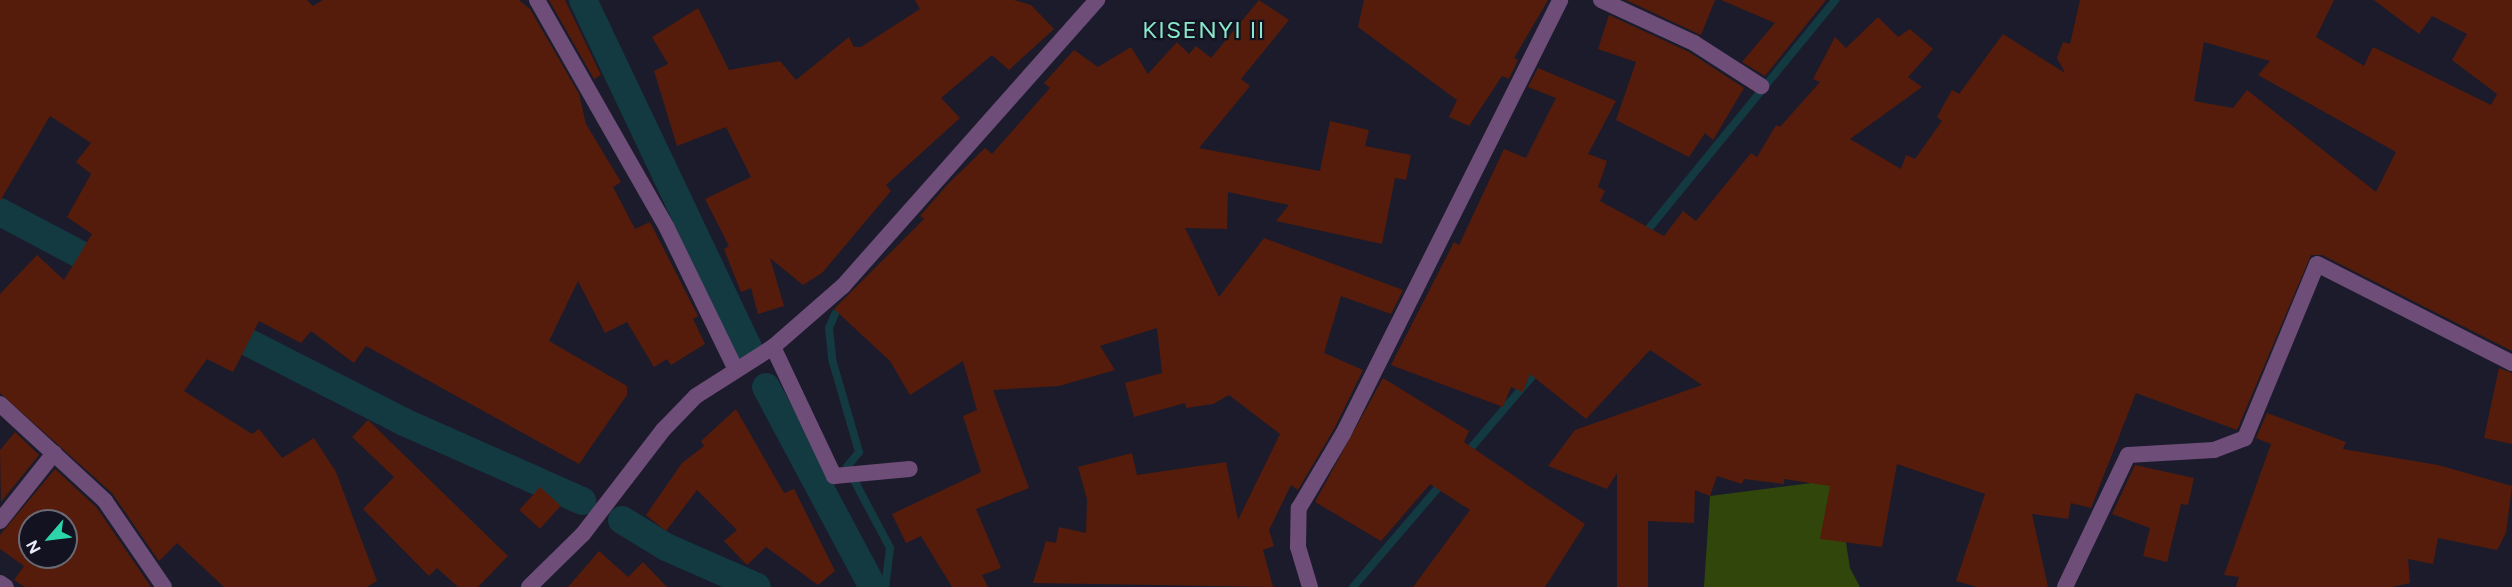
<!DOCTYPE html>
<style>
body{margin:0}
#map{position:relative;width:2512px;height:587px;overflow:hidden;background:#1b1b2b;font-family:Figtree,sans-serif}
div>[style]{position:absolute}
.green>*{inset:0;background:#31460b}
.stream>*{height:8px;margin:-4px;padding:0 4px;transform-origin:4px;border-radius:4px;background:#133941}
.canal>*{height:28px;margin:-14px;padding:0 14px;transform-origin:14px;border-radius:14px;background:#133941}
.building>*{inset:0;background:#551c0b;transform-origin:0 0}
.minor>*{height:16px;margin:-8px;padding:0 8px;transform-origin:8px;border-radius:8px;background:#6e4d78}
span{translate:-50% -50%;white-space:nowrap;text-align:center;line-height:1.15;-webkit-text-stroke:4.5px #121221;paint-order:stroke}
.quarter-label{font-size:24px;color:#8ae8c9;letter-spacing:1.5px}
.north{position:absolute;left:18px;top:509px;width:60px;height:60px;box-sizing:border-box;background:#121221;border:2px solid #6a6a77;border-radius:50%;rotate:242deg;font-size:16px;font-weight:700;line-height:24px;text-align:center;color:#ededf9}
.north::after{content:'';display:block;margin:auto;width:21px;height:27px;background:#2dd5ab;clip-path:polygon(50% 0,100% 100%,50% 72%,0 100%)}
</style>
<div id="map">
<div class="green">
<i style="clip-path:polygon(1836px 480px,1850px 568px,1860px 587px,1704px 587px,1710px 496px)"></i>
</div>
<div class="stream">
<i style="left:1642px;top:237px;width:306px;rotate:-50.8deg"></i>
<i style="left:835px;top:314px;width:15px;rotate:113deg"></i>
<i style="left:829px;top:328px;width:31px;rotate:84deg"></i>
<i style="left:832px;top:359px;width:97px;rotate:73.8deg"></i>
<i style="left:859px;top:452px;width:19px;rotate:129deg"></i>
<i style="left:847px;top:467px;width:92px;rotate:62deg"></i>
<i style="left:890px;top:548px;width:39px;rotate:97deg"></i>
<i style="left:1464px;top:456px;width:117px;rotate:-49.5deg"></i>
<i style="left:1353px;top:587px;width:138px;rotate:-49.4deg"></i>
</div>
<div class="canal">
<i style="left:583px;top:0;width:387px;rotate:64.6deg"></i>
<i style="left:0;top:212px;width:130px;rotate:27.9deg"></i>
<i style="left:214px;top:325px;width:213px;rotate:27deg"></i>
<i style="left:404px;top:422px;width:195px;rotate:23.9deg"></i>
<i style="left:766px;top:387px;width:227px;rotate:61.9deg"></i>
<i style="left:622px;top:520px;width:52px;rotate:31.5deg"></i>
<i style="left:666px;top:547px;width:99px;rotate:23.7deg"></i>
</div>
<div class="building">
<i style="clip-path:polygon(0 0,307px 0,313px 6px,323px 0,519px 0,530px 9px,579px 94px,586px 124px,621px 182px,613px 187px,635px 229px,650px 222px,698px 316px,693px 319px,705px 344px,671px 365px,667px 359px,654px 367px,627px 322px,605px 333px,578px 281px,549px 341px,627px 386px,627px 395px,579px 464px,366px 346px,354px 363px,311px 331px,301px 343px,259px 321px,233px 372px,207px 359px,184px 391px,252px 434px,259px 429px,282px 458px,314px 438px,336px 472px,377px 581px,367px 587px,224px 587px,177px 543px,159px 561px,112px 493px,0 393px,0 294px,37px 255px,64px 280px,92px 234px,67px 217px,91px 174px,76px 162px,91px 143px,50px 116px,0 201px)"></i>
<i style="clip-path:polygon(549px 0,565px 0,601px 75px,594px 79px)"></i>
<i style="clip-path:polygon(915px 0,1014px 0,1031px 5px,1054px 29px,1009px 70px,992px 55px,941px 98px,960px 118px,886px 185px,891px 191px,822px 273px,803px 285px,770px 258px,784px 306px,758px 314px,751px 288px,741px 292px,724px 249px,729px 246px,705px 199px,751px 177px,726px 127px,677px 146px,654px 71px,668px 64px,652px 37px,698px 8px,729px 70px,780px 61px,796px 80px,849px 37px,854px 47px,861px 47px,920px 9px)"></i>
<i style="clip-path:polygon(1259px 0,1289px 20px,1241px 79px,1250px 86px,1199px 148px,1320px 171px,1330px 121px,1369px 130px,1365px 146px,1411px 155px,1406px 180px,1395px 178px,1382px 244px,1276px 221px,1289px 205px,1228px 192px,1227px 229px,1185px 228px,1219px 297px,1264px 238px,1403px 290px,1391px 314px,1341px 296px,1324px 353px,1363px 370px,1334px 429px,1298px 490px,1291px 485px,1269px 530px,1274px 546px,1263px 550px,1273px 587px,1033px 583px,1046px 541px,1056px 543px,1059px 527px,1086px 533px,1087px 499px,1078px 467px,1132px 453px,1137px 475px,1226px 462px,1238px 520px,1280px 434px,1229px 395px,1213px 404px,1186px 408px,1185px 403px,1134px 417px,1125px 383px,1162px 373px,1157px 328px,1100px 346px,1115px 370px,1059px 386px,993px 390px,1029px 488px,976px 509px,1001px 568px,982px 575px,988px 587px,952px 587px,921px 536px,906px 543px,892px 514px,981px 472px,963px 416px,977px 410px,963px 361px,910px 395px,890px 361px,834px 309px,924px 219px,920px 216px,948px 184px,985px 148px,992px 154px,1050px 88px,1044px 83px,1074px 50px,1098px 67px,1131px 47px,1148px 74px,1177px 42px,1189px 54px,1196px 46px,1211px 58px)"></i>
<i style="clip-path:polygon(1364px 0,1548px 0,1514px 58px,1518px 60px,1509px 79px,1502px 76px,1469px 126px,1449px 117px,1457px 100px,1358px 27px)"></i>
<i style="clip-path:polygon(1626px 0,1715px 0,1701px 35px)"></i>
<i style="clip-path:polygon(1721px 0,1826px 0,1765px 76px,1742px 62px,1775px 23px)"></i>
<i style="clip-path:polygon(evenodd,2080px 0,2334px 0,2316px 37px,2364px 66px,2373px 47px,2491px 105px,2497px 94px,2452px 60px,2467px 34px,2432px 16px,2419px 34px,2374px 0,2512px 0,2512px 351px,2322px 255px,2311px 255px,2237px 430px,2136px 393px,2091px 508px,2071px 503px,2068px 519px,2032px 514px,2048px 587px,1977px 587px,1956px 581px,1985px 494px,1897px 464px,1882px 547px,1820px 539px,1830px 486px,1784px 479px,1784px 484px,1744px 479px,1742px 484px,1717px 476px,1710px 496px,1695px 490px,1694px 523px,1648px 521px,1648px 587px,1617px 587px,1617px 473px,1607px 489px,1548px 466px,1575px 430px,1702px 385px,1650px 350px,1586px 419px,1530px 374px,1523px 392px,1511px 387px,1503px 407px,1391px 365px,1454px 242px,1459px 245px,1504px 149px,1526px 158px,1556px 98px,1528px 87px,1538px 68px,1616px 101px,1588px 154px,1607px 161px,1598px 187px,1605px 191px,1600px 201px,1664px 236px,1683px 211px,1696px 221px,1751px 153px,1757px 157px,1776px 125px,1780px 127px,1820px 82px,1813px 79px,1835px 37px,1846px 48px,1878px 17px,1898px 37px,1910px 29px,1933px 49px,1908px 77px,1922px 87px,1850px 139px,1901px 169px,1906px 155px,1915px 159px,1942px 121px,1937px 117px,1952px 90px,1959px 94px,2003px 34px,2065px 73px,2057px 58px,2063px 42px,2070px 44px,2080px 0,2204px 42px,2270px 61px,2258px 75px,2396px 152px,2376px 192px,2247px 90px,2233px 108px,2194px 101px,2204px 42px)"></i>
<i style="clip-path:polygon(1609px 15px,1689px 52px,1744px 88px,1713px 140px,1705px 133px,1689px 157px,1616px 120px,1636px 62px,1598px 49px)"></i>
<i style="clip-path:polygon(2499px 368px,2512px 373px,2512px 444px,2484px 438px)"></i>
<i style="clip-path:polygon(1383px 378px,1469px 431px,1464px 442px,1585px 524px,1545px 587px,1413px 587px,1470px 510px,1430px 484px,1381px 541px,1315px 502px)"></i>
<i style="clip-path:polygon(736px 409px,784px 493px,794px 489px,835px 571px,818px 585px,766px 547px,747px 565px,724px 541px,737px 530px,697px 490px,666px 531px,646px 515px,682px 463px,704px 446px,701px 441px)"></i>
<i style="clip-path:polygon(2267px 413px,2346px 442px,2343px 449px,2438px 465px,2512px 486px,2506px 533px,2497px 550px,2438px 538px,2433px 564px,2408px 559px,2410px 583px,2392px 587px,2236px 587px,2239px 577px,2224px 575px,2271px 444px,2256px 438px)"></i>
<i style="clip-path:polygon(368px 420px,508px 556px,478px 587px,458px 587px,437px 568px,429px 576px,363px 509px,394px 477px,352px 437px)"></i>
<i style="clip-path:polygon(15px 432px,39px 455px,1px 502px,0 450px)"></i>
<i style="clip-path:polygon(2135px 465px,2194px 478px,2188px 505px,2181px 504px,2167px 562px,2143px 556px,2150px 528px,2112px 514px)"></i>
<i style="clip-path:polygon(evenodd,55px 469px,97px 508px,151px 587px,25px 587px,14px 580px,24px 566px,0 549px,0 535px,55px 469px,30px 521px,66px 521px,66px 557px,30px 557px,30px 521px)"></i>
<i style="left:540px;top:487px;width:28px;height:31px;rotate:42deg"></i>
<i style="clip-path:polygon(599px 551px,628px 577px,643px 562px,667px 587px,568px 587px)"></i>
</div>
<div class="minor">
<i style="left:537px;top:0;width:262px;rotate:60.3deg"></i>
<i style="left:667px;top:228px;width:156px;rotate:64.1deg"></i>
<i style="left:1601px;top:0;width:102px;rotate:24.8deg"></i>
<i style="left:1694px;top:43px;width:80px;rotate:32.7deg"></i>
<i style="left:773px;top:347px;width:143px;rotate:64.7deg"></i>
<i style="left:834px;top:476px;width:76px;rotate:-5.3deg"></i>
<i style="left:0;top:404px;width:143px;rotate:42.7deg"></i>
<i style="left:105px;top:501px;width:104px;rotate:55.5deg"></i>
<i style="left:0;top:521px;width:87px;rotate:-51.5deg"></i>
<i style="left:0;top:583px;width:7px;rotate:34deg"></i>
<i style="left:529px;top:587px;width:76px;rotate:-44.5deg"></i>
<i style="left:583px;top:534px;width:131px;rotate:-52.4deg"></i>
<i style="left:663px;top:430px;width:47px;rotate:-45.9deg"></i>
<i style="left:696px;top:396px;width:91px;rotate:-32.5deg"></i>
<i style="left:773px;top:347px;width:93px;rotate:-41.1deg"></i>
<i style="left:843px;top:286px;width:383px;rotate:-48.4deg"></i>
<i style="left:1310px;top:587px;width:42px;rotate:-106.7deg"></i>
<i style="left:1298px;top:547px;width:39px;rotate:-89deg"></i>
<i style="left:1299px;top:508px;width:86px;rotate:-59.3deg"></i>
<i style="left:1343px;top:434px;width:485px;rotate:-63.4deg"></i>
<i style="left:2065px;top:587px;width:146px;rotate:-64.5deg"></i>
<i style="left:2128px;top:455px;width:86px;rotate:-3.3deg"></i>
<i style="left:2214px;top:450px;width:33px;rotate:-21deg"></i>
<i style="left:2245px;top:438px;width:188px;rotate:-67.5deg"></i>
<i style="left:2317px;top:264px;width:219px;rotate:26.9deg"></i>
</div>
<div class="quarter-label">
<span style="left:1204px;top:30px">KISENYI II</span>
</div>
<div class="north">N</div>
</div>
